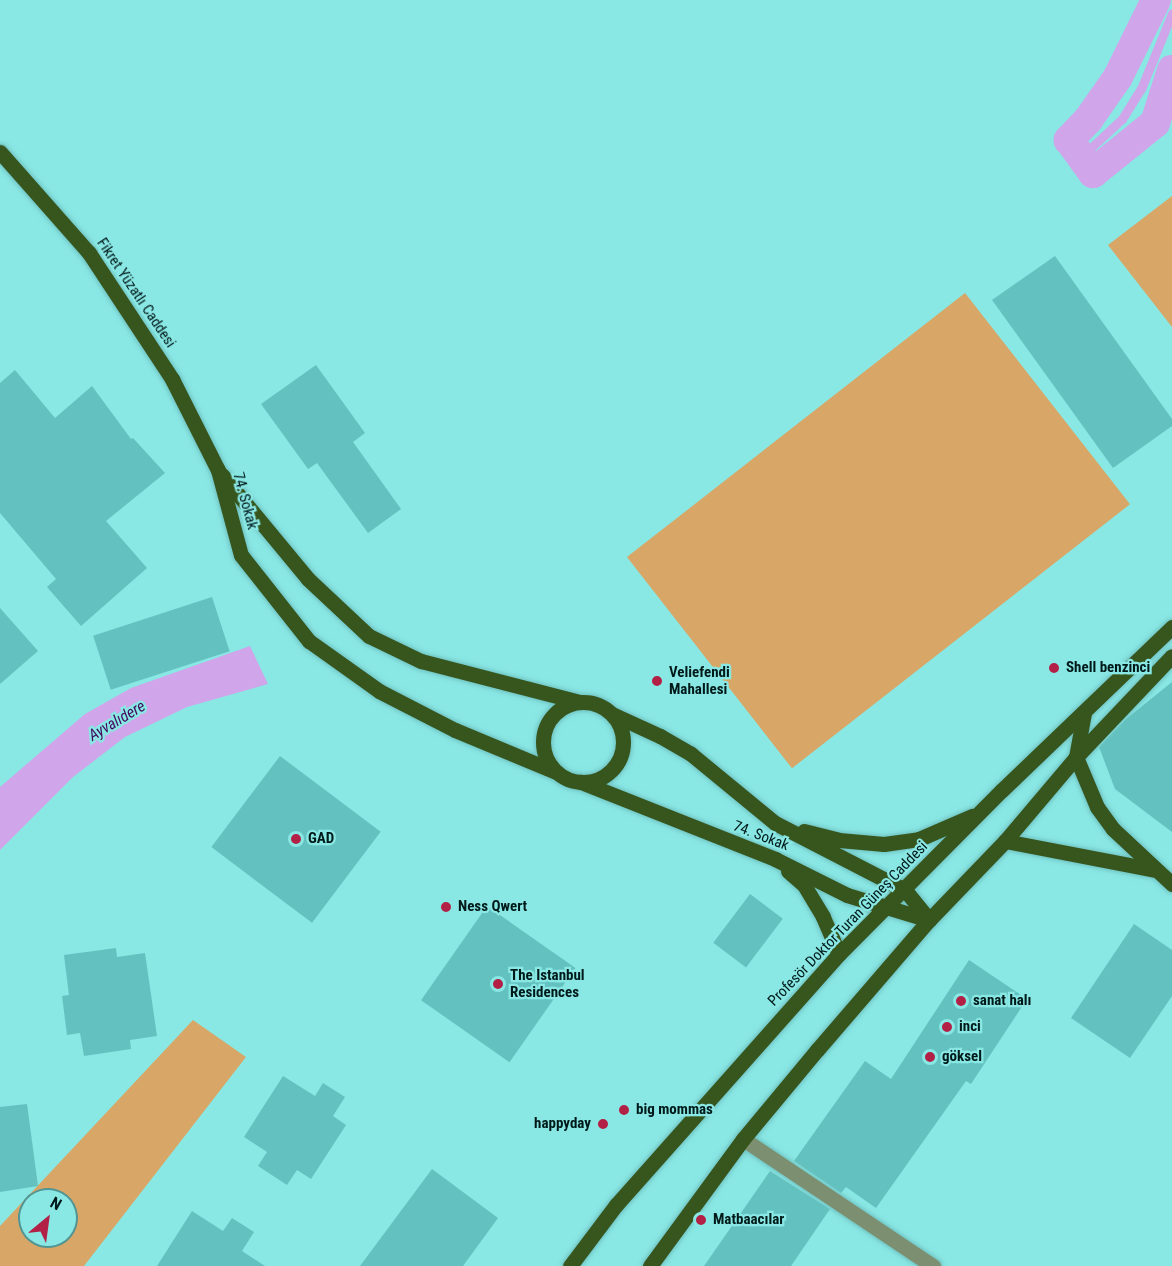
<!DOCTYPE html>
<meta charset="utf-8">
<style>
body{margin:0}
#map{position:relative;width:1172px;height:1266px;overflow:hidden;background:#89e7e4;font-family:"Roboto Condensed",sans-serif}
div>[style]{position:absolute}
.green>*{inset:0;background:#d8a767;transform-origin:0 0}
.water>*{inset:0;background:#d1a5ea}
.stream>*{height:9px;margin:-4.5px;padding:0 4.5px;transform-origin:4.5px;border-radius:4.5px;background:#d1a5ea}
.canal>*{height:30px;margin:-15px;padding:0 15px;transform-origin:15px;border-radius:15px;background:#d1a5ea}
.building>*{inset:0;background:#63c2bf;transform-origin:0 0}
.roads{filter:drop-shadow(0 0 2px #70c2c0) drop-shadow(0 0 2px #70c2c0)}
.minor>*{height:15px;margin:-7.5px;padding:0 7.5px;transform-origin:7.5px;border-radius:7.5px;background:#7d8f71}
.major>*{height:15px;margin:-7.5px;padding:0 7.5px;transform-origin:7.5px;border-radius:7.5px;background:#37561e}
.major>.ring{margin:-7.5px;padding:0;box-sizing:content-box;background:none;border:15px solid #37561e;border-radius:50%}
.dots>*{width:16px;height:16px;translate:-50% -50%;box-sizing:border-box;border:3px solid #89e7e4;border-radius:50%}
span{translate:-50% -50%;white-space:nowrap;text-align:center;line-height:1.15;-webkit-text-stroke:4.5px #89e7e4;paint-order:stroke}
.street-label{font-size:15px;color:#001a1a}
.poi-label{font-size:15px;color:#001a1a;font-weight:700}
.left{translate:0 -50%;text-align:left}
.right{translate:-100% -50%;text-align:right}
.water-label{font-size:16px;color:#43085b;font-style:italic}
.north{position:absolute;left:18px;top:1188px;width:60px;height:60px;box-sizing:border-box;background:#89e7e4;border:2px solid #529593;border-radius:50%;rotate:29deg;font-size:16px;font-weight:700;line-height:24px;text-align:center;color:#001a1a}
.north::after{content:'';display:block;margin:auto;width:21px;height:27px;background:#b32046;clip-path:polygon(50% 0,100% 100%,50% 72%,0 100%)}
</style>
<div id="map">
<div class="green">
<i style="clip-path:polygon(1172px 196px,1172px 327px,1108px 245px)"></i>
<i style="left:965px;top:293px;width:268px;height:429px;rotate:52deg"></i>
<i style="clip-path:polygon(evenodd,193px 1020px,246px 1057px,84px 1266px,0 1266px,0 1226px,193px 1020px,30px 1200px,66px 1200px,66px 1236px,30px 1236px,30px 1200px)"></i>
</div>
<div class="water">
<i style="clip-path:polygon(250px 646px,268px 684px,187px 707px,125px 737px,73px 777px,0 850px,0 787px,85px 714px,131px 688px)"></i>
</div>
<div class="stream">
<i style="left:1082px;top:156px;width:54px;rotate:-42.8deg"></i>
<i style="left:1122px;top:119px;width:36px;rotate:-58deg"></i>
<i style="left:1141px;top:89px;width:82px;rotate:-67.8deg"></i>
</div>
<div class="canal">
<i style="left:1156px;top:0;width:86px;rotate:116.3deg"></i>
<i style="left:1118px;top:77px;width:52px;rotate:124.9deg"></i>
<i style="left:1088px;top:120px;width:28px;rotate:134deg"></i>
<i style="left:1069px;top:140px;width:41px;rotate:54deg"></i>
<i style="left:1093px;top:173px;width:80px;rotate:-38.9deg"></i>
<i style="left:1155px;top:123px;width:56px;rotate:-72.2deg"></i>
</div>
<div class="building">
<i style="clip-path:polygon(1055px 256px,1172px 419px,1172px 426px,1113px 468px,992px 300px)"></i>
<i style="clip-path:polygon(316px 365px,365px 433px,353px 442px,401px 509px,368px 533px,317px 463px,308px 469px,261px 404px)"></i>
<i style="clip-path:polygon(15px 370px,55px 418px,92px 386px,131px 439px,133px 438px,165px 473px,106px 521px,147px 568px,81px 626px,47px 587px,56px 579px,0 513px,0 383px)"></i>
<i style="left:212px;top:597px;width:57px;height:125px;rotate:72deg"></i>
<i style="clip-path:polygon(0 608px,38px 651px,0 684px)"></i>
<i style="clip-path:polygon(1172px 682px,1172px 832px,1115px 789px,1099px 747px,1126px 719px)"></i>
<i style="left:280px;top:756px;width:126px;height:114px;rotate:37deg"></i>
<i style="left:750px;top:894px;width:41px;height:61px;rotate:37deg"></i>
<i style="left:487px;top:906px;width:108px;height:115px;rotate:35deg"></i>
<i style="clip-path:polygon(1134px 924px,1172px 950px,1172px 996px,1130px 1058px,1071px 1018px)"></i>
<i style="clip-path:polygon(116px 948px,117px 957px,145px 953px,157px 1036px,130px 1040px,131px 1049px,84px 1056px,80px 1033px,67px 1035px,62px 996px,69px 995px,64px 955px)"></i>
<i style="clip-path:polygon(969px 960px,1027px 999px,971px 1084px,966px 1081px,876px 1208px,846px 1187px,841px 1193px,794px 1161px,865px 1061px,891px 1079px)"></i>
<i style="clip-path:polygon(283px 1076px,315px 1096px,323px 1083px,345px 1097px,333px 1116px,346px 1125px,311px 1179px,297px 1170px,287px 1185px,258px 1166px,267px 1152px,244px 1137px)"></i>
<i style="clip-path:polygon(27px 1104px,38px 1186px,0 1192px,0 1107px)"></i>
<i style="clip-path:polygon(432px 1169px,498px 1218px,463px 1266px,360px 1266px)"></i>
<i style="clip-path:polygon(770px 1171px,830px 1209px,791px 1266px,704px 1266px)"></i>
<i style="clip-path:polygon(192px 1211px,223px 1231px,232px 1218px,254px 1232px,242px 1251px,265px 1266px,157px 1266px)"></i>
</div>
<div class="roads">
<div class="minor">
<i style="left:743px;top:1139px;width:229px;rotate:33.8deg"></i>
</div>
<div class="major">
<i style="left:0;top:152px;width:135px;rotate:48.6deg"></i>
<i style="left:89px;top:253px;width:151px;rotate:56.6deg"></i>
<i style="left:172px;top:379px;width:102px;rotate:63.2deg"></i>
<i style="left:218px;top:470px;width:88px;rotate:74.9deg"></i>
<i style="left:241px;top:555px;width:110px;rotate:51.7deg"></i>
<i style="left:309px;top:641px;width:86px;rotate:35.5deg"></i>
<i style="left:379px;top:691px;width:85px;rotate:27.2deg"></i>
<i style="left:455px;top:730px;width:109px;rotate:22.6deg"></i>
<i style="left:222px;top:475px;width:135px;rotate:50.4deg"></i>
<i style="left:308px;top:579px;width:83px;rotate:43.1deg"></i>
<i style="left:369px;top:636px;width:58px;rotate:25.7deg"></i>
<i style="left:421px;top:661px;width:163px;rotate:14.5deg"></i>
<i class="ring" style="left:543px;top:702px;width:65px;height:65px"></i>
<i style="left:1084px;top:713px;width:45px;rotate:100.3deg"></i>
<i style="left:1076px;top:757px;width:54px;rotate:67.2deg"></i>
<i style="left:1097px;top:807px;width:27px;rotate:54deg"></i>
<i style="left:1113px;top:829px;width:81px;rotate:43deg"></i>
<i style="left:612px;top:714px;width:53px;rotate:24.6deg"></i>
<i style="left:660px;top:736px;width:36px;rotate:30deg"></i>
<i style="left:691px;top:754px;width:109px;rotate:39.4deg"></i>
<i style="left:775px;top:823px;width:146px;rotate:27.3deg"></i>
<i style="left:905px;top:890px;width:38px;rotate:51deg"></i>
<i style="left:581px;top:782px;width:209px;rotate:21.6deg"></i>
<i style="left:775px;top:859px;width:80px;rotate:26.6deg"></i>
<i style="left:847px;top:895px;width:86px;rotate:17deg"></i>
<i style="left:804px;top:831px;width:36px;rotate:14deg"></i>
<i style="left:839px;top:840px;width:45px;rotate:5.1deg"></i>
<i style="left:884px;top:844px;width:35px;rotate:-8deg"></i>
<i style="left:919px;top:839px;width:58px;rotate:-23.5deg"></i>
<i style="left:1005px;top:841px;width:154px;rotate:10.9deg"></i>
<i style="left:788px;top:871px;width:21px;rotate:41deg"></i>
<i style="left:804px;top:885px;width:37px;rotate:59deg"></i>
<i style="left:823px;top:917px;width:40px;rotate:66.6deg"></i>
<i style="left:570px;top:1266px;width:76px;rotate:-53deg"></i>
<i style="left:616px;top:1205px;width:336px;rotate:-48.4deg"></i>
<i style="left:839px;top:954px;width:231px;rotate:-45.2deg"></i>
<i style="left:1002px;top:790px;width:236px;rotate:-43.8deg"></i>
<i style="left:650px;top:1266px;width:157px;rotate:-53.8deg"></i>
<i style="left:743px;top:1139px;width:116px;rotate:-50.3deg"></i>
<i style="left:817px;top:1050px;width:172px;rotate:-49.3deg"></i>
<i style="left:929px;top:920px;width:110px;rotate:-46.1deg"></i>
<i style="left:1005px;top:841px;width:110px;rotate:-49.8deg"></i>
<i style="left:1076px;top:757px;width:139px;rotate:-46.5deg"></i>
</div>
</div>
<div class="dots">
<i style="left:1054px;top:668px;background:#b32046"></i>
<i style="left:657px;top:681px;background:#b32046"></i>
<i style="left:296px;top:839px;background:#b32046"></i>
<i style="left:446px;top:907px;background:#b32046"></i>
<i style="left:498px;top:984px;background:#b32046"></i>
<i style="left:961px;top:1001px;background:#b32046"></i>
<i style="left:947px;top:1027px;background:#b32046"></i>
<i style="left:930px;top:1057px;background:#b32046"></i>
<i style="left:624px;top:1110px;background:#b32046"></i>
<i style="left:603px;top:1124px;background:#b32046"></i>
<i style="left:701px;top:1220px;background:#b32046"></i>
</div>
<div class="street-label">
<span style="left:136px;top:293px;rotate:56deg">Fikret Yüzatlı Caddesi</span>
<span style="left:245px;top:501px;rotate:75deg">74. Sokak</span>
<span style="left:761px;top:836px;rotate:21deg">74. Sokak</span>
<span style="left:848px;top:924px;rotate:-46deg">Profesör Doktor Turan Güneş Caddesi</span>
</div>
<div class="poi-label">
<span class="left" style="left:1066px;top:668px">Shell benzinci</span>
<span class="left" style="left:669px;top:681px">Veliefendi<br>Mahallesi</span>
<span class="left" style="left:308px;top:839px">GAD</span>
<span class="left" style="left:458px;top:907px">Ness Qwert</span>
<span class="left" style="left:510px;top:984px">The Istanbul<br>Residences</span>
<span class="left" style="left:973px;top:1001px">sanat halı</span>
<span class="left" style="left:959px;top:1027px">inci</span>
<span class="left" style="left:942px;top:1057px">göksel</span>
<span class="left" style="left:636px;top:1110px">big mommas</span>
<span class="right" style="left:591px;top:1124px">happyday</span>
<span class="left" style="left:713px;top:1220px">Matbaacılar</span>
</div>
<div class="water-label">
<span style="left:117px;top:721px;rotate:-31deg">Ayvalıdere</span>
</div>
<div class="north">N</div>
</div>
